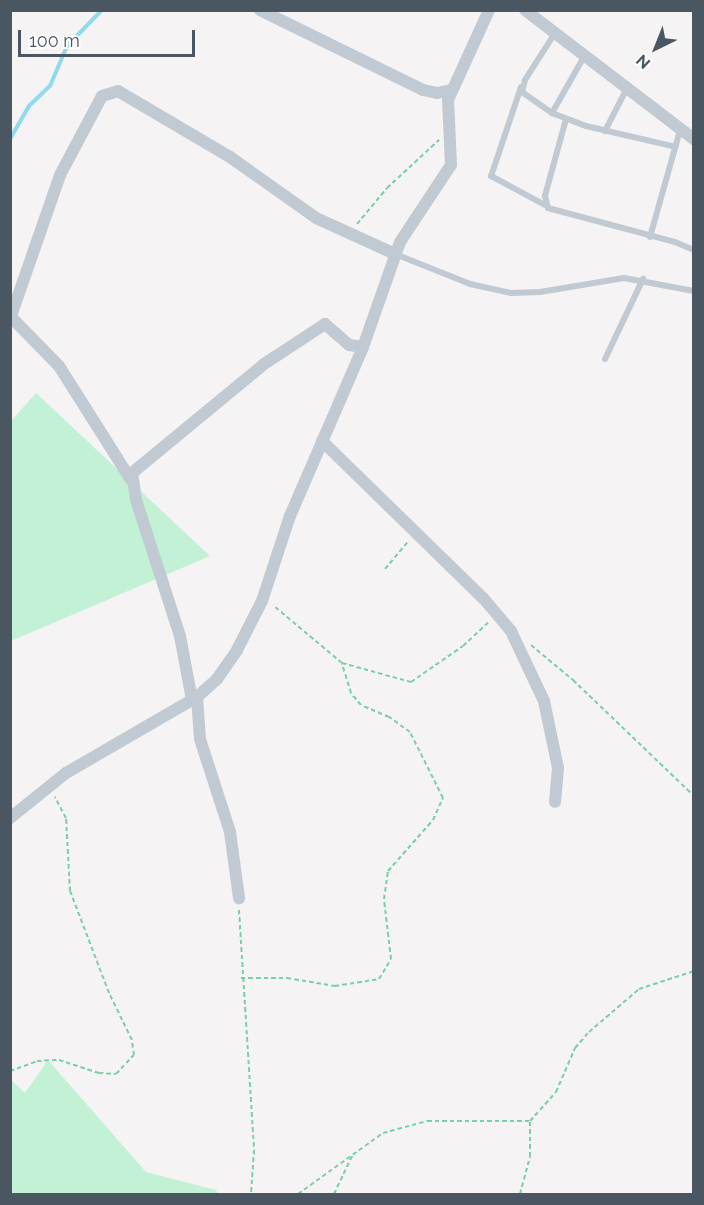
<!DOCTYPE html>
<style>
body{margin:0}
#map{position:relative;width:704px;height:1205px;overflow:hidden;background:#f5f3f3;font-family:Raleway,sans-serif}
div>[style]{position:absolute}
.green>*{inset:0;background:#c3f1d5}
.stream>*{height:4px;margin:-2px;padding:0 2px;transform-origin:2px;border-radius:2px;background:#90daee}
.path>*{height:2px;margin-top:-1px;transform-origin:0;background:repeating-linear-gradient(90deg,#7ad0a6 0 4.5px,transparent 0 7.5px)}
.service>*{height:6px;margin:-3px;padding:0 3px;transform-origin:3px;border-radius:3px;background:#c1cad2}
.minor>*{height:12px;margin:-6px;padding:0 6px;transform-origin:6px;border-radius:6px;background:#c1cad2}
span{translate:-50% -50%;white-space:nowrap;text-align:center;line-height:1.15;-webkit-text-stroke:6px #fff;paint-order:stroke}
.frame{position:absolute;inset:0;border:12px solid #4a5661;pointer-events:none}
.north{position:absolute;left:626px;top:18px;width:60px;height:60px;-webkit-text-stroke:4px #fff;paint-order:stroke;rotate:223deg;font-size:16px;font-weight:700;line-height:24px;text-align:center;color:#4a5661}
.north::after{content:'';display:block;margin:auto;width:21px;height:27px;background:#4a5661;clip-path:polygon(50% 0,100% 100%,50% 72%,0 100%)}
.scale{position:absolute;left:18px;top:30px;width:177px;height:27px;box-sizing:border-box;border:3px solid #4a5661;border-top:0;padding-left:8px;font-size:18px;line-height:21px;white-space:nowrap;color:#4a5661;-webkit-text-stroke:4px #fff;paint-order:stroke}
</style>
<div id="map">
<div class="green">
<i style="clip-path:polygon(36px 393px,210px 556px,11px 641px,11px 421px)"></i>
<i style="clip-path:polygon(48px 1060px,146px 1172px,216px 1190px,218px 1194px,11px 1194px,11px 1080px,25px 1093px)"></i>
</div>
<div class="stream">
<i style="left:10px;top:139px;width:38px;rotate:-60deg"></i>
<i style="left:29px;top:106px;width:29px;rotate:-44deg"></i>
<i style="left:50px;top:86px;width:43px;rotate:-67deg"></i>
<i style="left:67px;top:46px;width:50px;rotate:-45.8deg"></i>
</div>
<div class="path">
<i style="left:357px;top:224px;width:47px;rotate:-50.2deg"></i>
<i style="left:387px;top:188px;width:71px;rotate:-42.7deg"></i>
<i style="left:385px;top:569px;width:35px;rotate:-50deg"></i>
<i style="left:531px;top:645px;width:55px;rotate:39.8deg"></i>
<i style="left:573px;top:680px;width:168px;rotate:43.8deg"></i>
<i style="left:342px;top:663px;width:72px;rotate:15.4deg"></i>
<i style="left:411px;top:682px;width:63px;rotate:-34.7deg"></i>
<i style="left:463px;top:646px;width:35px;rotate:-43deg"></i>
<i style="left:239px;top:910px;width:240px;rotate:86.4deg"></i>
<i style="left:254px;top:1150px;width:44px;rotate:93.9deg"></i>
<i style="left:241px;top:978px;width:46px"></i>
<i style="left:287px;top:978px;width:49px;rotate:9.5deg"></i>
<i style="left:335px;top:986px;width:45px;rotate:-9deg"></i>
<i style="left:379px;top:979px;width:23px;rotate:-59deg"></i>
<i style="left:391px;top:959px;width:60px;rotate:-96.7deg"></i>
<i style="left:384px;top:899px;width:28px;rotate:-82deg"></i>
<i style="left:388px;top:871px;width:68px;rotate:-48.6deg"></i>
<i style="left:433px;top:820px;width:24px;rotate:-66deg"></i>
<i style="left:443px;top:798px;width:74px;rotate:-116.6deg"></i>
<i style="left:410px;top:732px;width:26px;rotate:-144deg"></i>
<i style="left:389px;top:717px;width:30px;rotate:-157deg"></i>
<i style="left:361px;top:705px;width:16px;rotate:-130deg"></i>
<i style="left:351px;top:693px;width:31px;rotate:-107deg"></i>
<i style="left:342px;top:663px;width:90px;rotate:-140deg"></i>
<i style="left:10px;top:1071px;width:29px;rotate:-20deg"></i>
<i style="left:37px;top:1061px;width:22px;rotate:-3deg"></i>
<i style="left:59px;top:1060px;width:42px;rotate:18deg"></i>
<i style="left:99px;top:1073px;width:17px;rotate:3deg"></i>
<i style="left:116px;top:1074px;width:26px;rotate:-47deg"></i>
<i style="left:134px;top:1055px;width:15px;rotate:-98deg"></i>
<i style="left:132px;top:1040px;width:52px;rotate:-116.1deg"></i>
<i style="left:109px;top:993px;width:109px;rotate:-110.9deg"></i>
<i style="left:70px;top:891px;width:73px;rotate:-93.1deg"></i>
<i style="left:66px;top:818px;width:24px;rotate:-118deg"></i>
<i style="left:298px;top:1194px;width:105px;rotate:-35.7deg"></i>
<i style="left:383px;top:1133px;width:46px;rotate:-15.3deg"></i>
<i style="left:427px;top:1121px;width:103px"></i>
<i style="left:530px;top:1121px;width:39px;rotate:-48deg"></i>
<i style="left:556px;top:1092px;width:48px;rotate:-66.6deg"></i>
<i style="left:575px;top:1048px;width:21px;rotate:-49deg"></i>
<i style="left:589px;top:1032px;width:66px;rotate:-40.7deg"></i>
<i style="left:639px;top:989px;width:58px;rotate:-18.1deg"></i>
<i style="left:334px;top:1194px;width:44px;rotate:-64.6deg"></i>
<i style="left:520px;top:1194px;width:39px;rotate:-75deg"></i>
<i style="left:530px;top:1156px;width:35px;rotate:-90deg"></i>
</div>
<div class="service">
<i style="left:555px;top:33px;width:56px;rotate:122.6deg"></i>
<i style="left:525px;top:80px;width:12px;rotate:104deg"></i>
<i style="left:522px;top:92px;width:37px;rotate:35deg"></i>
<i style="left:552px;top:113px;width:36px;rotate:21deg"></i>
<i style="left:586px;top:126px;width:92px;rotate:13.1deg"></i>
<i style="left:521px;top:87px;width:94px;rotate:108.6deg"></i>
<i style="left:491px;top:176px;width:61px;rotate:28.2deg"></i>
<i style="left:552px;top:113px;width:67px;rotate:-60.4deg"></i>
<i style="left:566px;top:119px;width:80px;rotate:105.3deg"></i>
<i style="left:545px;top:196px;width:12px;rotate:76deg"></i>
<i style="left:548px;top:208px;width:131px;rotate:15deg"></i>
<i style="left:675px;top:242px;width:21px;rotate:23deg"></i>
<i style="left:605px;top:131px;width:48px;rotate:-62.9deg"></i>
<i style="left:650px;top:237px;width:111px;rotate:-74.3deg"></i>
<i style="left:395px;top:254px;width:81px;rotate:21.8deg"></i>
<i style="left:470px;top:284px;width:42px;rotate:12.4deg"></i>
<i style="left:511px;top:293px;width:29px;rotate:-2deg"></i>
<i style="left:540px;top:292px;width:85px;rotate:-9.5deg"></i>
<i style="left:624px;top:278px;width:71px;rotate:10.5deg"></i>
<i style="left:605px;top:359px;width:89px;rotate:-64.6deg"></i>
</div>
<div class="minor">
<i style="left:260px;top:10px;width:182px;rotate:26.1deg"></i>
<i style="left:423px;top:90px;width:14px;rotate:12deg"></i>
<i style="left:437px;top:93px;width:14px;rotate:-12deg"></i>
<i style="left:525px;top:10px;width:213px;rotate:37.4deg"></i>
<i style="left:10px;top:316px;width:70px;rotate:45.6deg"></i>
<i style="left:59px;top:366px;width:135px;rotate:57.7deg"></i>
<i style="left:11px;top:316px;width:149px;rotate:-70.8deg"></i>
<i style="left:60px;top:175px;width:89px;rotate:-62deg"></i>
<i style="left:102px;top:96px;width:17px;rotate:-17deg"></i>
<i style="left:118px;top:91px;width:130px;rotate:30.5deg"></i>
<i style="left:230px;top:157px;width:105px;rotate:35.3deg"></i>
<i style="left:316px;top:218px;width:87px;rotate:24.5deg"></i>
<i style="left:322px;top:441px;width:226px;rotate:44.3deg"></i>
<i style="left:484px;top:599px;width:42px;rotate:49.8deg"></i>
<i style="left:511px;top:631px;width:77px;rotate:64.8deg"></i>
<i style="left:544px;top:701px;width:68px;rotate:78.2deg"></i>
<i style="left:558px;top:768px;width:34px;rotate:95deg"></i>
<i style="left:197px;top:697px;width:42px;rotate:85.9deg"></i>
<i style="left:200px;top:739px;width:98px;rotate:72.1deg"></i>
<i style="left:230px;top:832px;width:67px;rotate:82.2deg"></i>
<i style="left:192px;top:700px;width:65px;rotate:-100.6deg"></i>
<i style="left:180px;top:636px;width:143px;rotate:-107.9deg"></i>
<i style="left:136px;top:500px;width:27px;rotate:-98deg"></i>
<i style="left:132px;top:473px;width:171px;rotate:-39.5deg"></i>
<i style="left:264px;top:364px;width:73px;rotate:-33.3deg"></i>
<i style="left:325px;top:324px;width:32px;rotate:41deg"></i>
<i style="left:349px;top:345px;width:14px;rotate:8deg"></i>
<i style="left:10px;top:818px;width:72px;rotate:-38.8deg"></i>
<i style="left:66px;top:773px;width:151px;rotate:-30.1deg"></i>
<i style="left:197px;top:697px;width:27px;rotate:-42deg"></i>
<i style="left:217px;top:679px;width:35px;rotate:-55deg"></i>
<i style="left:237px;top:650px;width:55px;rotate:-63deg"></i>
<i style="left:262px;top:601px;width:89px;rotate:-71.8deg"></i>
<i style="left:290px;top:516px;width:184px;rotate:-66.6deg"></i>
<i style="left:363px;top:347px;width:111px;rotate:-70.6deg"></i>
<i style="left:400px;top:242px;width:92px;rotate:-56.5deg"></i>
<i style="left:451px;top:165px;width:65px;rotate:-92.6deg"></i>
<i style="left:448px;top:100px;width:99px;rotate:-65.5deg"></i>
</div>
<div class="frame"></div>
<div class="north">N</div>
<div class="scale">100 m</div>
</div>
